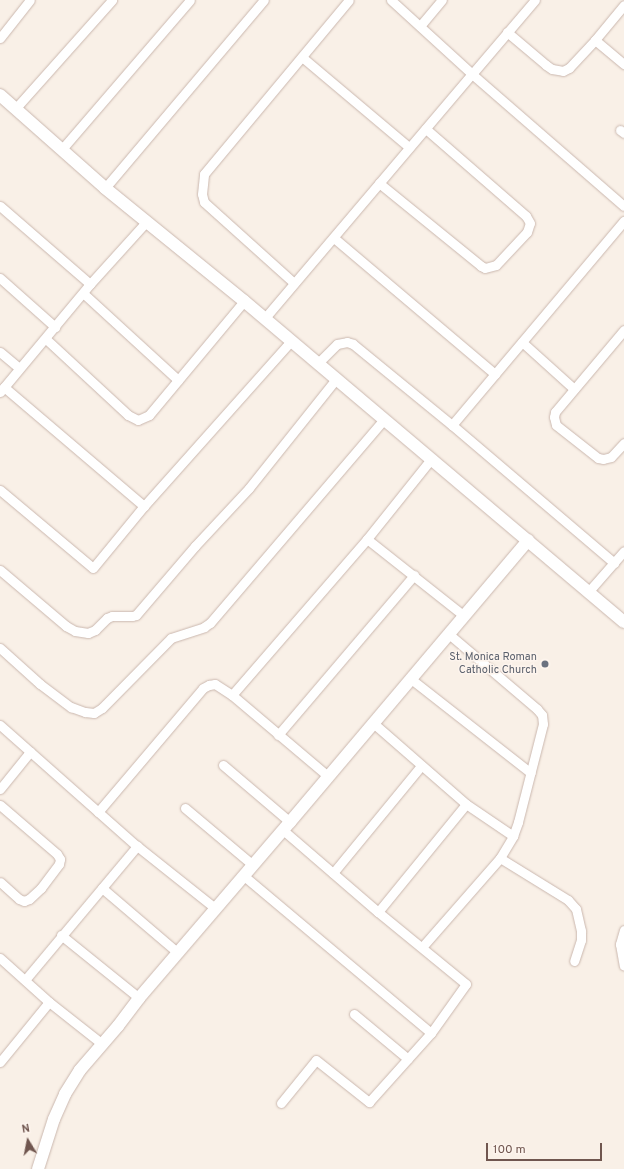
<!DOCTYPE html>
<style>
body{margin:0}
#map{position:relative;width:624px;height:1169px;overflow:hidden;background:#f9f0e7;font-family:Overpass,sans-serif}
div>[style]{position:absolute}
.roads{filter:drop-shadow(0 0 1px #cab7ae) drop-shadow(0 0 1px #cab7ae)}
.minor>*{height:9px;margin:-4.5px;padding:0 4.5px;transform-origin:4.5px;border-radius:4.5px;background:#fff}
.tertiary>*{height:12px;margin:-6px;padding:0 6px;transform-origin:6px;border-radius:6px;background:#fff}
.dots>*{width:11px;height:11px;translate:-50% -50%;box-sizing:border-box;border:2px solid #fdf4ed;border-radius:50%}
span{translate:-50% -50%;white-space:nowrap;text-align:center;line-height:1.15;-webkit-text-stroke:3px #fdf4ed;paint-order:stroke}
.worship-label{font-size:11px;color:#5b616d}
.right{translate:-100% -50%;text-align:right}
.north{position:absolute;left:8px;top:1121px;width:40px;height:40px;-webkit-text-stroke:3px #fdf4ed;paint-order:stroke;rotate:350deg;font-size:11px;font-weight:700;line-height:16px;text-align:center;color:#70564f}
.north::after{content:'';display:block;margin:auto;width:14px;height:18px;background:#70564f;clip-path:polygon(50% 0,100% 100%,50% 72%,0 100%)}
.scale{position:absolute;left:486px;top:1143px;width:116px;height:18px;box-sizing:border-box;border:2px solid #70564f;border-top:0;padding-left:5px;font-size:12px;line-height:14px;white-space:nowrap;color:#70564f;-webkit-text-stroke:3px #fdf4ed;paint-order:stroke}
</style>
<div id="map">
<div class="roads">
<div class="minor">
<i style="left:391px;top:0;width:110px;rotate:42.4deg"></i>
<i style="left:472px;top:74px;width:97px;rotate:-49.6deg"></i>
<i style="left:420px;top:26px;width:34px;rotate:-50deg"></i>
<i style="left:507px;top:32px;width:51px;rotate:40.2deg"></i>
<i style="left:546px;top:65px;width:7px;rotate:34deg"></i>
<i style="left:552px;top:69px;width:11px;rotate:10deg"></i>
<i style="left:563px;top:71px;width:7px;rotate:-27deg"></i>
<i style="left:569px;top:68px;width:38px;rotate:-47deg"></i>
<i style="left:595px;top:40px;width:45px;rotate:-50.4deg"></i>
<i style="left:0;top:38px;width:48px;rotate:-51.7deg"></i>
<i style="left:595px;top:40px;width:38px;rotate:40deg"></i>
<i style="left:302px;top:57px;width:140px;rotate:40.1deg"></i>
<i style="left:15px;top:109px;width:146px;rotate:-48.3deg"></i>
<i style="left:620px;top:130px;width:5px;rotate:37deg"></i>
<i style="left:62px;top:149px;width:196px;rotate:-49.3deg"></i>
<i style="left:379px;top:183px;width:132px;rotate:39.1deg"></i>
<i style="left:481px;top:266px;width:4px;rotate:27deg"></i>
<i style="left:485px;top:268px;width:11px;rotate:-15deg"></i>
<i style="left:496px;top:265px;width:45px;rotate:-46.8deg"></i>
<i style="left:527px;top:232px;width:9px;rotate:-72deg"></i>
<i style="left:530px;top:223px;width:8px;rotate:-120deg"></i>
<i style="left:526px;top:216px;width:133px;rotate:-139deg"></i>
<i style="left:105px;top:188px;width:246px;rotate:-49.8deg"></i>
<i style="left:0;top:206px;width:119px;rotate:40.9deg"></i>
<i style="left:334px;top:238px;width:211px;rotate:40.2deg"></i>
<i style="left:0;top:278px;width:74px;rotate:41.7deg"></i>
<i style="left:294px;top:283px;width:121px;rotate:-138deg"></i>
<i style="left:204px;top:202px;width:8px;rotate:-104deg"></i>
<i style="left:202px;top:194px;width:20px;rotate:-84deg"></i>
<i style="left:204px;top:174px;width:226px;rotate:-50.2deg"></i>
<i style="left:83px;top:293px;width:129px;rotate:42.5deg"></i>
<i style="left:264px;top:319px;width:321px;rotate:-49.7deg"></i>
<i style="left:472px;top:74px;width:201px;rotate:41deg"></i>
<i style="left:624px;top:330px;width:107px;rotate:130.1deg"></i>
<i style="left:555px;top:412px;width:5px;rotate:101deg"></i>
<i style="left:554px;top:417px;width:8px;rotate:76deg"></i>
<i style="left:556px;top:425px;width:53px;rotate:38.2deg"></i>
<i style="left:598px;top:458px;width:5px;rotate:11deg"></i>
<i style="left:603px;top:459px;width:8px;rotate:-14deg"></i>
<i style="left:611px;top:457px;width:19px;rotate:-47deg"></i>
<i style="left:46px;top:339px;width:112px;rotate:42.8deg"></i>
<i style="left:128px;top:415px;width:11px;rotate:27deg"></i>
<i style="left:138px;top:420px;width:12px;rotate:-24deg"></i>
<i style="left:149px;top:415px;width:148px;rotate:-50.2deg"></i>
<i style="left:522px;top:342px;width:70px;rotate:42.1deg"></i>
<i style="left:0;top:352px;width:25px;rotate:40deg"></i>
<i style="left:317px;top:364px;width:28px;rotate:-45deg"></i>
<i style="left:337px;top:344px;width:10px;rotate:-11deg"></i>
<i style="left:347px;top:342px;width:6px;rotate:18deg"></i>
<i style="left:353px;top:344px;width:128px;rotate:39.3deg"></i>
<i style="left:452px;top:425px;width:213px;rotate:40.4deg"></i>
<i style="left:4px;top:387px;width:184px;rotate:40.4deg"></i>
<i style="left:0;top:392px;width:141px;rotate:-50.2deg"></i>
<i style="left:90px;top:284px;width:85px;rotate:-47.9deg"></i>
<i style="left:452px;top:425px;width:267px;rotate:-49.9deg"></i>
<i style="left:0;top:490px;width:121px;rotate:40deg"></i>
<i style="left:93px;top:568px;width:80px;rotate:-50.6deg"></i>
<i style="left:144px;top:506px;width:221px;rotate:-48.3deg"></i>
<i style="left:367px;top:539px;width:124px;rotate:38.4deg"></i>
<i style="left:0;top:570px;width:87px;rotate:40.3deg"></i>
<i style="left:66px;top:626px;width:10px;rotate:29deg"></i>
<i style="left:75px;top:631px;width:13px;rotate:9deg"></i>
<i style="left:88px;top:633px;width:8px;rotate:-23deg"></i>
<i style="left:95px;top:630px;width:17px;rotate:-45deg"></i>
<i style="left:107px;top:618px;width:5px;rotate:-22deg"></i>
<i style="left:112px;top:616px;width:20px"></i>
<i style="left:132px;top:616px;width:4px;rotate:-14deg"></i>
<i style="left:136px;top:615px;width:91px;rotate:-49.5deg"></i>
<i style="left:195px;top:546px;width:79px;rotate:-47deg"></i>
<i style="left:249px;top:488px;width:139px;rotate:-51.4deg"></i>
<i style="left:589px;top:591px;width:53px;rotate:-48.8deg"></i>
<i style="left:0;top:648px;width:54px;rotate:42deg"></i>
<i style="left:40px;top:684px;width:39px;rotate:37deg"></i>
<i style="left:71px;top:707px;width:15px;rotate:20deg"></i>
<i style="left:85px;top:712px;width:9px;rotate:6deg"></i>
<i style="left:94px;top:713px;width:9px;rotate:-32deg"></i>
<i style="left:102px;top:708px;width:98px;rotate:-45.4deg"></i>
<i style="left:171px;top:638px;width:35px;rotate:-18deg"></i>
<i style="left:204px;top:627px;width:7px;rotate:-34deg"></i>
<i style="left:210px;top:623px;width:268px;rotate:-49.5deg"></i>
<i style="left:411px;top:679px;width:152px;rotate:38.1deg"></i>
<i style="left:232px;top:695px;width:206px;rotate:-49.1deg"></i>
<i style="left:367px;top:539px;width:102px;rotate:-51.3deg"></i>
<i style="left:372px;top:722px;width:125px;rotate:41.1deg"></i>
<i style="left:466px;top:804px;width:57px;rotate:34.2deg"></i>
<i style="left:0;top:725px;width:183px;rotate:41.5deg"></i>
<i style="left:137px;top:846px;width:100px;rotate:38.5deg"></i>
<i style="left:278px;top:735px;width:210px;rotate:-49.6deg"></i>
<i style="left:223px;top:765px;width:88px;rotate:40.4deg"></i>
<i style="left:0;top:789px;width:48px;rotate:-51deg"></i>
<i style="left:0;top:805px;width:75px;rotate:40.7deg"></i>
<i style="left:57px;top:854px;width:6px;rotate:59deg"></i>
<i style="left:60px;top:859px;width:5px;rotate:101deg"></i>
<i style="left:59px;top:864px;width:30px;rotate:127deg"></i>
<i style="left:41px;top:888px;width:16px;rotate:137deg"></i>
<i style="left:29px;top:899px;width:5px;rotate:158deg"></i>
<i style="left:24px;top:901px;width:5px;rotate:-158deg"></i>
<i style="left:19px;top:899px;width:25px;rotate:-138deg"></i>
<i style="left:185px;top:808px;width:89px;rotate:40deg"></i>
<i style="left:98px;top:812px;width:162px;rotate:-49.7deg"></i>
<i style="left:203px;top:688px;width:7px;rotate:-27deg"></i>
<i style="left:209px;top:685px;width:6px;rotate:-9deg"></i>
<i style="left:215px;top:684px;width:20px;rotate:33deg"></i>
<i style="left:232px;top:695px;width:126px;rotate:40.2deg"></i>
<i style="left:500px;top:858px;width:80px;rotate:31.7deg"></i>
<i style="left:568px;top:900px;width:12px;rotate:48deg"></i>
<i style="left:576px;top:909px;width:23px;rotate:77deg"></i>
<i style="left:581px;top:931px;width:9px;rotate:90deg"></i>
<i style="left:581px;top:940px;width:22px;rotate:108deg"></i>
<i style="left:333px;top:873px;width:139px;rotate:-50.6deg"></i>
<i style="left:244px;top:876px;width:244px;rotate:40deg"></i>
<i style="left:431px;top:1033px;width:60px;rotate:-54.5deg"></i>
<i style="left:466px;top:984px;width:114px;rotate:-140.7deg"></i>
<i style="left:378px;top:912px;width:125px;rotate:-139.2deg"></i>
<i style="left:102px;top:888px;width:100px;rotate:40.5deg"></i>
<i style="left:378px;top:912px;width:139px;rotate:-50.8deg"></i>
<i style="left:624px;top:930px;width:15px;rotate:106deg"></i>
<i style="left:620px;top:944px;width:22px;rotate:80deg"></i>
<i style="left:61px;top:935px;width:100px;rotate:38.9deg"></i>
<i style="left:423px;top:946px;width:117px;rotate:-48.8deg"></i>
<i style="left:500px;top:858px;width:26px;rotate:-59deg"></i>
<i style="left:513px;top:836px;width:15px;rotate:-70deg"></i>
<i style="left:518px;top:822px;width:101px;rotate:-75.7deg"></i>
<i style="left:543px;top:724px;width:9px;rotate:-96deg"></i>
<i style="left:542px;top:715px;width:8px;rotate:-130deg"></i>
<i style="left:537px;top:709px;width:116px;rotate:-139.6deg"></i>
<i style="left:0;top:958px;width:66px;rotate:41.9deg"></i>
<i style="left:49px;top:1002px;width:66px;rotate:38.3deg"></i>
<i style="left:25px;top:980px;width:175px;rotate:-50.1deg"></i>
<i style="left:354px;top:1014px;width:70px;rotate:39.8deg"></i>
<i style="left:0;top:1062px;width:77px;rotate:-50.8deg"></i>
<i style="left:281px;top:1103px;width:55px;rotate:-50.9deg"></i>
<i style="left:316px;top:1060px;width:68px;rotate:38.4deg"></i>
<i style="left:369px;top:1102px;width:93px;rotate:-48.1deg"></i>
</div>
<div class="tertiary">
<i style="left:0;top:95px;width:140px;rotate:41.5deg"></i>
<i style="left:105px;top:188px;width:179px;rotate:39.1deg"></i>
<i style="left:244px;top:301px;width:497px;rotate:40.2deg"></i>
<i style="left:38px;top:1169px;width:52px;rotate:-72.3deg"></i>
<i style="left:54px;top:1119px;width:27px;rotate:-66deg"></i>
<i style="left:65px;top:1094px;width:28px;rotate:-58deg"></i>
<i style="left:80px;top:1070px;width:58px;rotate:-49.2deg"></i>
<i style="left:118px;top:1026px;width:35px;rotate:-53deg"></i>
<i style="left:139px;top:998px;width:232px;rotate:-49.4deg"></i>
<i style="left:290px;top:822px;width:369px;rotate:-49.8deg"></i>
</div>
</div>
<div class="dots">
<i style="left:545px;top:664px;background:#6b7280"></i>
</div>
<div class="worship-label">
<span class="right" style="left:537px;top:664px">St. Monica Roman<br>Catholic Church</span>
</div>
<div class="north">N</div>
<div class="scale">100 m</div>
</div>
